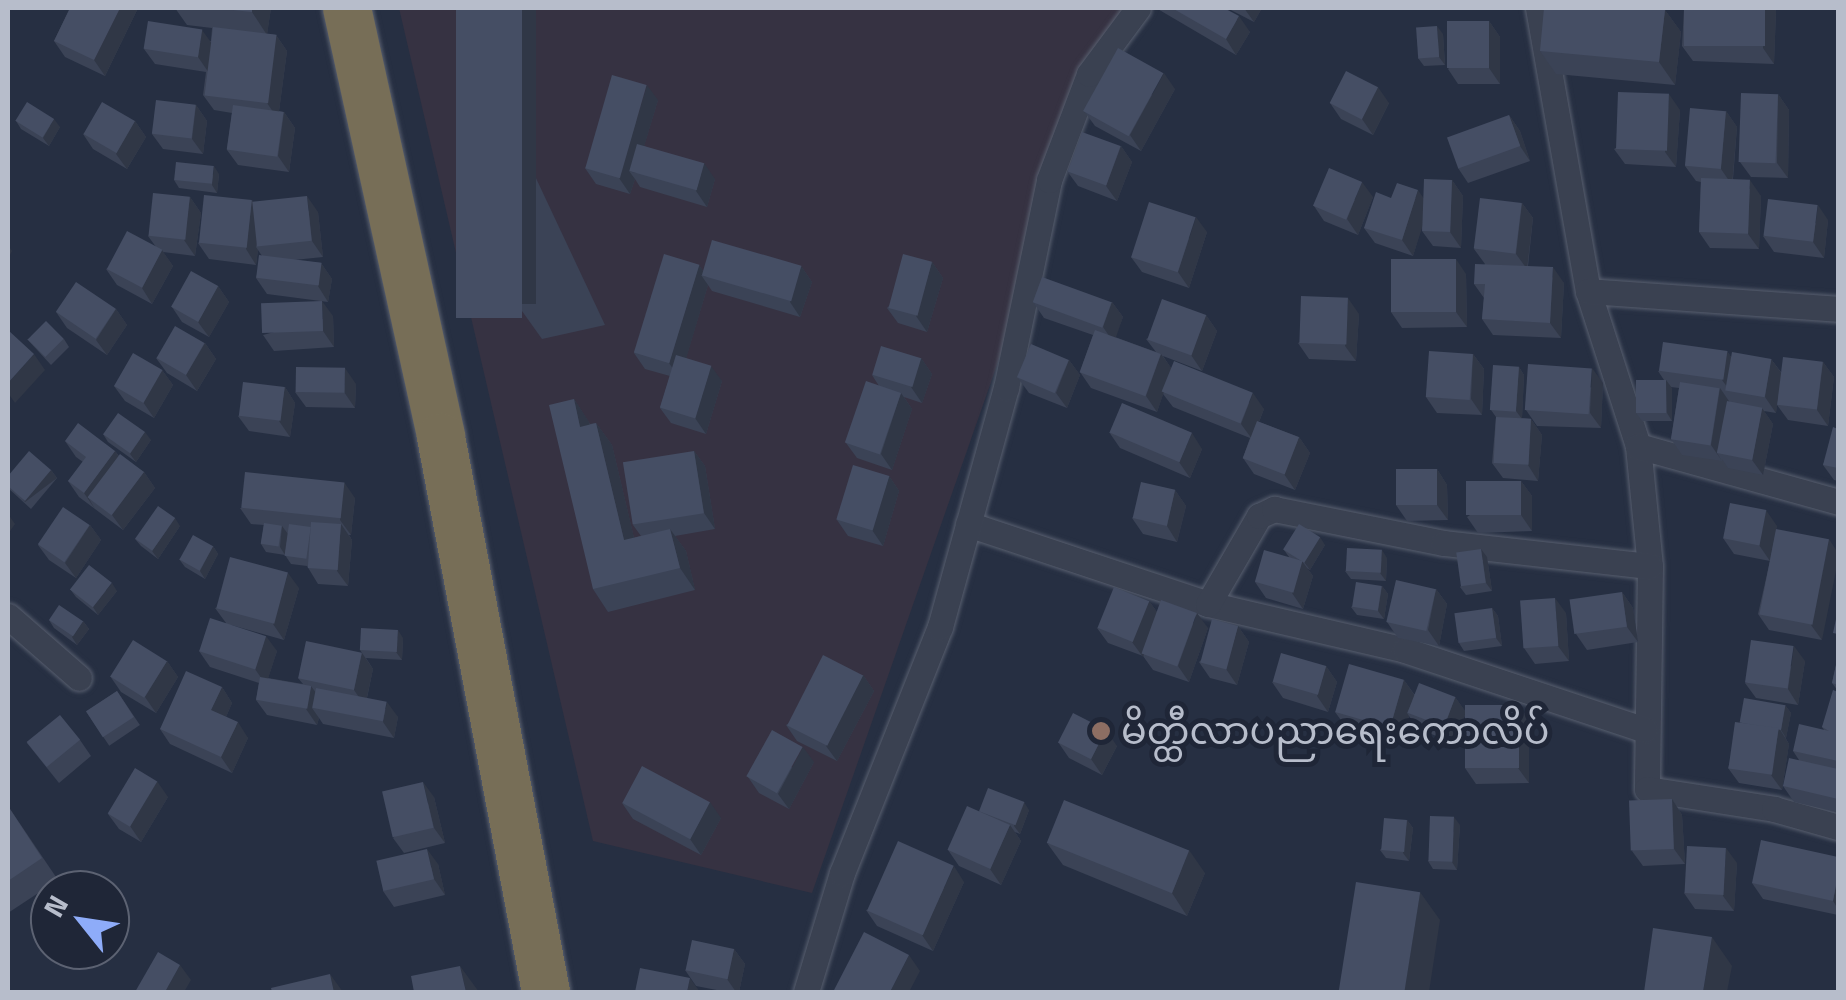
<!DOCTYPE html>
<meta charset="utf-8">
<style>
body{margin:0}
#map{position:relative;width:1846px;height:1000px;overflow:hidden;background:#262f42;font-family:"Titillium Web","Noto Sans Myanmar",sans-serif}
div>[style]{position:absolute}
.medical>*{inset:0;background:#363242}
.roads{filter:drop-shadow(0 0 2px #585f6f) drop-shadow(0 0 2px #585f6f)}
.street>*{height:25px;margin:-12.5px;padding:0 12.5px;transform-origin:12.5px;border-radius:12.5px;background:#3a4151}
.highway>*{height:48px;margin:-24px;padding:0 24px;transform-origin:24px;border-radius:24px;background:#776e57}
.wall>*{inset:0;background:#3b4356;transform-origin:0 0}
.shaded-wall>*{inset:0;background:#303746;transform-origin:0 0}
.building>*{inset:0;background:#454e64;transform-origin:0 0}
.dots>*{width:28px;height:28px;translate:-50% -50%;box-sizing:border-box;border:5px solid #1f2637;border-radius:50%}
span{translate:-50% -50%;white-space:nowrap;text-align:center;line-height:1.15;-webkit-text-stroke:10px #1f2637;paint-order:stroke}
.poi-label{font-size:38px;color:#b7bdcb}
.left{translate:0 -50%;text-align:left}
.frame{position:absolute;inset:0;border:10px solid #b7bdcb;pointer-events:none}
.north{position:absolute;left:30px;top:870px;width:100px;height:100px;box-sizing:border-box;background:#1f2637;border:2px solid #5c6272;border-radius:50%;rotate:300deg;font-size:28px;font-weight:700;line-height:40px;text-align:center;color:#b7bdcb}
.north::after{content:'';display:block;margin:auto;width:35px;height:45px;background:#8eacf9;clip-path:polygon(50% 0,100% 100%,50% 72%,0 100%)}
</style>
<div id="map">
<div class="medical">
<i style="clip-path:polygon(399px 8px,1122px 8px,812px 893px,593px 841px)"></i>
</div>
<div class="roads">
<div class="street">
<i style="left:1538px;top:8px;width:287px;rotate:80deg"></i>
<i style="left:1588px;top:291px;width:163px;rotate:72.1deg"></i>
<i style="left:1638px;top:446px;width:121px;rotate:84.3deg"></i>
<i style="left:1650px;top:566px;width:223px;rotate:90.8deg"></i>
<i style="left:1647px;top:789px;width:129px;rotate:8.9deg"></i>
<i style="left:1774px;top:809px;width:66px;rotate:15.7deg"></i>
<i style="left:1588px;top:291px;width:251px;rotate:4.1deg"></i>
<i style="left:1638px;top:446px;width:208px;rotate:15.6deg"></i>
<i style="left:968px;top:524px;width:253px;rotate:18.4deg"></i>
<i style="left:1208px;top:604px;width:202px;rotate:13.1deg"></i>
<i style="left:1405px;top:650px;width:253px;rotate:18.4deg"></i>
<i style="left:1208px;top:604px;width:102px;rotate:-59.9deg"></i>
<i style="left:1259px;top:516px;width:17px;rotate:-25deg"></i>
<i style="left:1274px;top:509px;width:173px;rotate:11.3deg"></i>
<i style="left:1444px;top:543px;width:207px;rotate:6.4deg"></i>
<i style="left:8px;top:616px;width:94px;rotate:41.1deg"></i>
<i style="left:806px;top:992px;width:124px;rotate:-73.2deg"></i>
<i style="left:842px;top:873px;width:265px;rotate:-68.3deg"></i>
<i style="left:940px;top:627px;width:248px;rotate:-74.6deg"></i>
<i style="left:1006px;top:388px;width:212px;rotate:-78.3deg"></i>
<i style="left:1049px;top:180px;width:113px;rotate:-69.3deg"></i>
<i style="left:1089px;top:74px;width:82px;rotate:-53.4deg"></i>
</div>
<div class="highway">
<i style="left:347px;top:8px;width:439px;rotate:77.6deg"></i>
<i style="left:441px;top:437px;width:565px;rotate:79.29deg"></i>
</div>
</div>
<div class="wall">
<i style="clip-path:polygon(70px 8px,138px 8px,105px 76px,65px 57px,54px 41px)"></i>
<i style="clip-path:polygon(175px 8px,271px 8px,267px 34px,276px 35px,287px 51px,279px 111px,284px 112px,295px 128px,289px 172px,238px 165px,227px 150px,232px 113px,214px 110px,203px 95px,206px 72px,155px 64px,144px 49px,211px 41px,212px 28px,187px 25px)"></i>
<i style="clip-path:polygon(456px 8px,605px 325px,542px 339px,522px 311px)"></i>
<i style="clip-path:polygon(1156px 8px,1224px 8px,1250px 32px,1236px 55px)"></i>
<i style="clip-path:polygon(1227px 8px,1262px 8px,1254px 22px)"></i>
<i style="clip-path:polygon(1684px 8px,1781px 8px,1781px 10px,1774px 9px,1776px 11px,1774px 64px,1693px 61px,1682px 46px)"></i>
<i style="clip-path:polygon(1665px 10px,1681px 32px,1675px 85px,1556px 74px,1540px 51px)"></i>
<i style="clip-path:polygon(1489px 21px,1500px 37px,1500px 84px,1458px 84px,1448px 69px)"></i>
<i style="clip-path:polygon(1443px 34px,1445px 65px,1424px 66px,1418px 58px)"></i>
<i style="clip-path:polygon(1175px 89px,1141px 151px,1095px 126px,1084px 111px)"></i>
<i style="clip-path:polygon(1778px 94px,1789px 110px,1788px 178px,1751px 177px,1740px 162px)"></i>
<i style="clip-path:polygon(658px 100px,644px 146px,715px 179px,707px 207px,640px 187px,635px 179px,630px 194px,596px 184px,585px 168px)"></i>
<i style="clip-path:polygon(1330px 103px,1389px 103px,1373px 135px,1341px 119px)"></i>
<i style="clip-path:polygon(196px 105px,207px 121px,203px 154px,163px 149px,152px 134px)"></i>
<i style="clip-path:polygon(1680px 110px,1676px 167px,1625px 164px,1614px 149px)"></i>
<i style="clip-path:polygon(1726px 111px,1737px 127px,1733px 179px,1761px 196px,1759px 249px,1710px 248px,1699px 232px,1701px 182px,1696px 181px,1685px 166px)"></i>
<i style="clip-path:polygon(1509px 115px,1520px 131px,1530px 161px,1468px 183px,1458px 168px)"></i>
<i style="clip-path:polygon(16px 121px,60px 127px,49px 146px,21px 129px)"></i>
<i style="clip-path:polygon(135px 121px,146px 137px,127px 169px,93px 149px,83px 134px)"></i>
<i style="clip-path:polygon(1121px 146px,1132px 162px,1117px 201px,1078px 186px,1067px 171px)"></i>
<i style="clip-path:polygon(219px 174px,217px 193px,179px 188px,174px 180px)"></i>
<i style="clip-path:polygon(1452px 180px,1463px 196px,1461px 248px,1433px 246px,1422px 231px,1422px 226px,1413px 256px,1375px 243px,1364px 228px,1391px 198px,1424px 198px)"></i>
<i style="clip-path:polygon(190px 197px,201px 213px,195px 256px,163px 252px,173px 266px,152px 304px,117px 285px,106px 269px,156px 247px,148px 236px)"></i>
<i style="clip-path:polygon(1373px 197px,1358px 235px,1324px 221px,1314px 206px)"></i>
<i style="clip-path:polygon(252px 200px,253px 202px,318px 212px,323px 257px,294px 260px,321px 263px,332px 279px,328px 302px,267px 294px,256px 278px,262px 256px,258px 250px,256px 265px,209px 259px,198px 243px)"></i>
<i style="clip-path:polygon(1522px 203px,1533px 218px,1528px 266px,1564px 283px,1561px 338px,1493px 335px,1482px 319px,1484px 298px,1474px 284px,1485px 264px,1474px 249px)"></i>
<i style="clip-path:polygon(1828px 220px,1824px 258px,1774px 252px,1763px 236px)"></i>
<i style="clip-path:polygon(1207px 232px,1189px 288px,1142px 272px,1131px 257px)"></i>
<i style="clip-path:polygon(932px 262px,943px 278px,927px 332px,898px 323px,887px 308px)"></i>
<i style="clip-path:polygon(699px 265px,703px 271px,801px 266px,812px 282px,800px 317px,712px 291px,708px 285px,686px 358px,722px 381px,706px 434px,671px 423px,660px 408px,670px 376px,645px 369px,634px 353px)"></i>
<i style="clip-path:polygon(1466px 274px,1467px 327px,1402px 328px,1391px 312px)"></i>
<i style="clip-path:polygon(218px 286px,229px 302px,209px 337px,182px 322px,172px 307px)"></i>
<i style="clip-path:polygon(1033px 302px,1112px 302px,1123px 317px,1115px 337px,1156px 352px,1146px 339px,1206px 315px,1217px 331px,1202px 371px,1163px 356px,1171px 368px,1264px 409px,1259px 422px,1299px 437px,1310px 453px,1295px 490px,1254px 474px,1243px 458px,1250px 438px,1173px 407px,1163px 394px,1157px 412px,1091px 388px,1080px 372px,1093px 335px,1044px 318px)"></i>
<i style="clip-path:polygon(116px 309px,127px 325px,107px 355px,67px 328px,56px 312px)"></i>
<i style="clip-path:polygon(1359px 314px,1356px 361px,1309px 359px,1298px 343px)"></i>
<i style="clip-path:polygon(333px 316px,334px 347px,274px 351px,263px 335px)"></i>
<i style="clip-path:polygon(27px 339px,64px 339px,69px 347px,51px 365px)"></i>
<i style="clip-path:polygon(205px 343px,216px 359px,197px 391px,167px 373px,156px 358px)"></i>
<i style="clip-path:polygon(1727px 351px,1731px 357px,1771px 359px,1781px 372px,1823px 362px,1834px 377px,1828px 426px,1788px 420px,1777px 405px,1777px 402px,1776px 413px,1764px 411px,1773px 424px,1763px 475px,1728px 468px,1722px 459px,1722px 461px,1682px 455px,1671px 439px,1679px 388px,1671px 387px,1672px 421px,1642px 421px,1636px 413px,1664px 380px,1658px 371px)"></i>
<i style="clip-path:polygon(1473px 354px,1484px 369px,1482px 415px,1437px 413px,1426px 397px)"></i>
<i style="clip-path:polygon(921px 358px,932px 374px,922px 403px,904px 397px,912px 409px,892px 470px,857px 458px,846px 443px,879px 386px,872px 375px)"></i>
<i style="clip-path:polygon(1069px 360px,1080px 375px,1067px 408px,1029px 393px,1018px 378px)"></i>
<i style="clip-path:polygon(1519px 367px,1524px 375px,1522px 418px,1531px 419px,1542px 435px,1538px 481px,1503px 478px,1492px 463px,1496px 417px,1491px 410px)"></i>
<i style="clip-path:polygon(162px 370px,173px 385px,154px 418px,125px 401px,114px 386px)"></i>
<i style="clip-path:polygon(1603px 383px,1601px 428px,1537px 426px,1526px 410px)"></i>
<i style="clip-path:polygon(356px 384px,355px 408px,306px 407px,295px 392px)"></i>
<i style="clip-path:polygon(285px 387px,295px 403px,290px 437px,249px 431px,238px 416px)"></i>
<i style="clip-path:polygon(574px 399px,590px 424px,596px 423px,612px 445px,634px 538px,641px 536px,633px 525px,694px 451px,705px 466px,715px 529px,675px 536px,686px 551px,695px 590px,608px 612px,593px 589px)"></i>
<i style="clip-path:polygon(1838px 429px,1838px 481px,1834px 480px,1823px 465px)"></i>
<i style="clip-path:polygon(1109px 432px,1202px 449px,1190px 478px,1120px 448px)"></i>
<i style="clip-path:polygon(103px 434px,151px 440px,136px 462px,108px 442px)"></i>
<i style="clip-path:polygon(65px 441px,115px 451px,119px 456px,144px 472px,155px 488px,123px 530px,79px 497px,68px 481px,83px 462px,76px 457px)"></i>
<i style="clip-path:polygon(1437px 469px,1447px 485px,1448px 520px,1407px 521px,1396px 505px)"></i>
<i style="clip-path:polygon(51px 470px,57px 478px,31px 509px,8px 488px,8px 486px)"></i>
<i style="clip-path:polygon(889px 476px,899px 491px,883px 546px,848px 536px,837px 520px)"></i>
<i style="clip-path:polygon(1521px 481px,1532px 496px,1532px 531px,1478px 533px,1467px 517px)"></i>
<i style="clip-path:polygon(1175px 490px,1186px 506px,1177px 542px,1143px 534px,1132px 518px)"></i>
<i style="clip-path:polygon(355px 498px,351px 535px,349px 535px,352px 540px,348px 586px,318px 584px,307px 566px,291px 564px,285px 555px,266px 552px,261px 544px,264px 525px,251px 524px,240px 508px)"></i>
<i style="clip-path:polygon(90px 525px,101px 540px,76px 578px,49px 560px,38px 545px)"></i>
<i style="clip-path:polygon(180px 526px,158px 559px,141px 546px,135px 539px)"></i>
<i style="clip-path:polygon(1777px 526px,1776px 529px,1822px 640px,1769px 630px,1758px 614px,1770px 561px,1734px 554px,1723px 538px)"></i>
<i style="clip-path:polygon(1325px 545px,1310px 570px,1307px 568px,1313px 576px,1303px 609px,1266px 598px,1255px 582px,1289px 557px,1284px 550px)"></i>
<i style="clip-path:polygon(213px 546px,218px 554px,205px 579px,185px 567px,179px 559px)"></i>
<i style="clip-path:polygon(1487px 557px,1492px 591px,1466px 595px,1460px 587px)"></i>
<i style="clip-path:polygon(1387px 558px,1386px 581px,1351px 579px,1345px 571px)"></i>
<i style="clip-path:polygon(1382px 586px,1388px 594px,1384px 619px,1357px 615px,1351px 607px)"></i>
<i style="clip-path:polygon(299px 588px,284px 640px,231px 625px,277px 651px,268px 678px,303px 684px,298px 678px,362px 653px,360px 650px,403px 638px,402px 660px,366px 658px,373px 669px,367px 698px,398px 717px,394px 738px,323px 724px,319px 718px,317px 725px,267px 715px,256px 700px,259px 683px,210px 667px,199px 651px,226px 623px,215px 608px)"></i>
<i style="clip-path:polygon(70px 589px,117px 591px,98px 615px,76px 597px)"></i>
<i style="clip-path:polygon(1436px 589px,1447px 604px,1439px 646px,1398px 638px,1387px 622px)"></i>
<i style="clip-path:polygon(1622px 592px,1633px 608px,1638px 642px,1587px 650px,1576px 634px)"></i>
<i style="clip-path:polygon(1149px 601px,1157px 612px,1208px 628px,1189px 682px,1153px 670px,1143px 656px,1108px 643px,1097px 628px)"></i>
<i style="clip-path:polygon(1492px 608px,1498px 616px,1502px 646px,1464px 651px,1459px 643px)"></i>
<i style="clip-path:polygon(1566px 613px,1569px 661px,1535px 664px,1524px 648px)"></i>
<i style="clip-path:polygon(49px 620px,83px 621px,89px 629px,77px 645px,54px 628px)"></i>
<i style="clip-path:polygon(1238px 626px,1249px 642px,1237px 685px,1210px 678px,1199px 662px)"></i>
<i style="clip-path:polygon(1838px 656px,1838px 812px,1794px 802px,1783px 786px,1799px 760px,1793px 751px,1824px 730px,1822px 727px,1838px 691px,1832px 683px)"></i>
<i style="clip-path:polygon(167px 661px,178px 677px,156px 713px,121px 692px,110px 676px)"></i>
<i style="clip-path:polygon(1805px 661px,1798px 705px,1756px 698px,1745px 683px)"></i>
<i style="clip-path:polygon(1326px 666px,1337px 682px,1328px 712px,1283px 698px,1272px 682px)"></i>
<i style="clip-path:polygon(863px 675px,874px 691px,837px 761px,797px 741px,786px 725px)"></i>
<i style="clip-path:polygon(1404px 680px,1414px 694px,1455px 697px,1465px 711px,1519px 705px,1529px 721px,1529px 783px,1476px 784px,1465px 768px,1465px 715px,1455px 743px,1418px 729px,1409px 716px,1401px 744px,1346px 727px,1335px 712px)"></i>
<i style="clip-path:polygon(222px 687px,232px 703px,226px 717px,248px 738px,232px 773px,170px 744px,160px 729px)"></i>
<i style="left:117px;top:691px;width:41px;height:37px;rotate:56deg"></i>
<i style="clip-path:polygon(1785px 705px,1791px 713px,1786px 738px,1785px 737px,1789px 744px,1782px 790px,1739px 783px,1728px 768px,1741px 723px)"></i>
<i style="clip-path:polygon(80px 740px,91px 756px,59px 783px,27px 743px)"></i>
<i style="clip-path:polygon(1058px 742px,1117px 746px,1102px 775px,1069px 758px)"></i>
<i style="clip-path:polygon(814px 762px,789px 809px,759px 793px,748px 777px)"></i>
<i style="clip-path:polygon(168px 797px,141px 842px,119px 829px,108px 814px)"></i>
<i style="clip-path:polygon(434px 797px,445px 843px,404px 853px,393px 838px)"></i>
<i style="clip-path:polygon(1672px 799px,1682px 815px,1685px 864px,1643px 866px,1632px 851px)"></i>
<i style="clip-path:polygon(622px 803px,721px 818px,701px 855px,633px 819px)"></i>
<i style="clip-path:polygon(8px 806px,58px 880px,8px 913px)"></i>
<i style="clip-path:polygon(1029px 810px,1020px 834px,1015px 832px,1021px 841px,1001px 885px,959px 866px,948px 850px,979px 811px)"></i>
<i style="clip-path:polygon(1407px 820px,1413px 828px,1409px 861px,1386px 858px,1380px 850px)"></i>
<i style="clip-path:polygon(1460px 825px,1457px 870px,1433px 869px,1428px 861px)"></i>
<i style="clip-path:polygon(1047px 843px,1205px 873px,1187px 916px,1063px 865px)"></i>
<i style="clip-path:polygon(1838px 857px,1838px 915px,1763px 899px,1752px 883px)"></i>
<i style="clip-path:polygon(1737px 863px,1734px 911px,1695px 909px,1684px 893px)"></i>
<i style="clip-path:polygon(438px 864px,445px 895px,394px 907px,383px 891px)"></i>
<i style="clip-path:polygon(964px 882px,933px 951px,877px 926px,866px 910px)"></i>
<i style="clip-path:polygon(734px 949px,745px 964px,739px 992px,727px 992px,696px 986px,685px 970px)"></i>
</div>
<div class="shaded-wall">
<i style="clip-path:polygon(120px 8px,138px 8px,105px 76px,94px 60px)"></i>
<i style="clip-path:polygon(252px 8px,271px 8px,267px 35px,252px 12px)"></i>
<i style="left:522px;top:8px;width:14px;height:296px"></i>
<i style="clip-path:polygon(1244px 8px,1262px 8px,1254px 22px)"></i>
<i style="clip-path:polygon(1765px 8px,1773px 8px,1776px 11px,1774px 64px,1763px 48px)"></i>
<i style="clip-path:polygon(1665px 10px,1681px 32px,1675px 85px,1659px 62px)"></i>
<i style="clip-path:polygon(1239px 16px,1250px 32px,1236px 55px,1226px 39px)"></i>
<i style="clip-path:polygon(1489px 21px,1500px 37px,1500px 84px,1489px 68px)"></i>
<i style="clip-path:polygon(1437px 26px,1443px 34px,1445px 65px,1439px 57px)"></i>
<i style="clip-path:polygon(202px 30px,213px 45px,209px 73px,198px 57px)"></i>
<i style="clip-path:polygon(276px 35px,287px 51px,278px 119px,267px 103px)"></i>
<i style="clip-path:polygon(1164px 73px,1175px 89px,1141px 151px,1130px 135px)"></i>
<i style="clip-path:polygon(647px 85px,658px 100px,636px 173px,629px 171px,635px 179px,630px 194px,619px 178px)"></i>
<i style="clip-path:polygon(1378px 87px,1389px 103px,1373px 135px,1362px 119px)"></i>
<i style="clip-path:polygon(1669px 94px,1680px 110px,1676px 167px,1665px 152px)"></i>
<i style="clip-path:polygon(1778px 94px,1789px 110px,1788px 178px,1777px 163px)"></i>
<i style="clip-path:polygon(196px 105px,207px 121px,203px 154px,192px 139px)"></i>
<i style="clip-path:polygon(1726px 111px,1737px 127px,1732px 185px,1721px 169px)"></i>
<i style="clip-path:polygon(284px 112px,295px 128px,289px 172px,278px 156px)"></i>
<i style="clip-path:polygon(1509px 115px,1520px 131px,1530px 161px,1520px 146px)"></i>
<i style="clip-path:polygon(54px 119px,60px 127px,49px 146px,43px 138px)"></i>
<i style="clip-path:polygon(135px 121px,146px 137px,127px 169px,116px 154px)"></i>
<i style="clip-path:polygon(1121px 146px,1132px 162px,1117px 201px,1106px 186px)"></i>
<i style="clip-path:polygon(704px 163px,715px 179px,707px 207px,696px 191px)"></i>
<i style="clip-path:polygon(214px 166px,219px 174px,217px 193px,212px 185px)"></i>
<i style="clip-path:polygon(1452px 180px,1463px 196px,1461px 248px,1450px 232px)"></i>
<i style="clip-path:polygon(1750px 180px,1761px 196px,1759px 249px,1748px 234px)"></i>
<i style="clip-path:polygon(1362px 182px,1373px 197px,1358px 235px,1347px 219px)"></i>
<i style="clip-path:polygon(1418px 190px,1429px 206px,1413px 256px,1402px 240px)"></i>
<i style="clip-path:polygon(307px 196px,318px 212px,323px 257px,312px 241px)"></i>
<i style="clip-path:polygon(190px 197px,201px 213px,195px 256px,184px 240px)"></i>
<i style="clip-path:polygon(252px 200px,263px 216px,256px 247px,258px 250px,256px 265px,246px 249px)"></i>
<i style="clip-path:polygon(1522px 203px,1533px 218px,1527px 269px,1516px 254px)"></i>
<i style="clip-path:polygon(1818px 205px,1828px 220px,1824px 258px,1813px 242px)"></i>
<i style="clip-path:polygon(1196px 217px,1207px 232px,1189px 288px,1178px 272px)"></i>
<i style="clip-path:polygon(8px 245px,12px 251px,8px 259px)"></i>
<i style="clip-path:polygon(162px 250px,173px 266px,152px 304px,142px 288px)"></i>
<i style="clip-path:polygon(1456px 259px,1466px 274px,1467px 327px,1456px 312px)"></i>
<i style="clip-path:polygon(932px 262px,943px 278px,927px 332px,916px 316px)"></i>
<i style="clip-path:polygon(321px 263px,332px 279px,328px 302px,318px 286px)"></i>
<i style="clip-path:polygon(699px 265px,707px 277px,701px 275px,708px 285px,680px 379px,669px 363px)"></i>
<i style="clip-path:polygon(801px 266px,812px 282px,800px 317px,790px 302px)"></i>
<i style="clip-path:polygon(1553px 267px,1564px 283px,1561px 338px,1550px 323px)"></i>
<i style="clip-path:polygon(218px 286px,229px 302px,209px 337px,198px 322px)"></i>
<i style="clip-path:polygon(1348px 298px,1359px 314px,1356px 361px,1345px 346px)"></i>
<i style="clip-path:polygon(322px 301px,333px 316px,334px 347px,323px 331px)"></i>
<i style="clip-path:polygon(1112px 302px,1123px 317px,1114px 343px,1103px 327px)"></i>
<i style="clip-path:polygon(116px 309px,127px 325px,107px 355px,96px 340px)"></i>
<i style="clip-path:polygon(1206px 315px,1217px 331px,1202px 371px,1191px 355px)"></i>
<i style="clip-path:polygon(205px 343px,216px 359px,197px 391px,186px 375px)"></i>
<i style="clip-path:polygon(1727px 351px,1738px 367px,1730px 391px,1722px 380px)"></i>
<i style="clip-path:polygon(34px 354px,45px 370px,15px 403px,8px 393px,8px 383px)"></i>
<i style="clip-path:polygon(1161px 354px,1172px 369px,1157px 412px,1146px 396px)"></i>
<i style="clip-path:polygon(1473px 354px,1484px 369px,1482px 415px,1471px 399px)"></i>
<i style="clip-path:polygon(921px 358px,932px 374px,922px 403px,911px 387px)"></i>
<i style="clip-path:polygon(1771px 359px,1782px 374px,1776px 413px,1765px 397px)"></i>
<i style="clip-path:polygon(1069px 360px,1080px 375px,1067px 408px,1056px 393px)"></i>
<i style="clip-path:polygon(1823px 362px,1834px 377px,1828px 426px,1817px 410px)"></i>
<i style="clip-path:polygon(711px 366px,722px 381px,706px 434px,695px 418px)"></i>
<i style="clip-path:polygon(1519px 367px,1524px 375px,1522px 419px,1516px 411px)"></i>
<i style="clip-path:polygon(345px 368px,356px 384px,355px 408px,344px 392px)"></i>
<i style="clip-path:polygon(1592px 368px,1603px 383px,1601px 428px,1590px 413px)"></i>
<i style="clip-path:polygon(162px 370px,173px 385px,154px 418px,143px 402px)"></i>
<i style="clip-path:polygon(1666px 380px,1672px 388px,1672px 421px,1667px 413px)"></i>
<i style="clip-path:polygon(285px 387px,295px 403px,290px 437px,279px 421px)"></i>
<i style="clip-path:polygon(1720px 388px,1731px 404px,1717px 453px,1722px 461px,1711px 445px)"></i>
<i style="clip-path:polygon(901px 393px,912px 409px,892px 470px,881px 454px)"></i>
<i style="clip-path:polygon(1253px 393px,1264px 409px,1252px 439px,1241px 424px)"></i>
<i style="clip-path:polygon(574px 399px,589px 422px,596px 449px,580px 427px)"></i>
<i style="clip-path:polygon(1762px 408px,1773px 424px,1763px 475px,1752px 460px)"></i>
<i style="clip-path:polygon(1531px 419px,1542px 435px,1538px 481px,1528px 465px)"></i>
<i style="clip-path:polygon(596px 423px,612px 445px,640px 563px,624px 540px)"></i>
<i style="clip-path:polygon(145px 432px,151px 440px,136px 462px,130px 454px)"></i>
<i style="clip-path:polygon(1192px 433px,1202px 449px,1190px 478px,1179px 462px)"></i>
<i style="clip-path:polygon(1299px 437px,1310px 453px,1295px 490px,1284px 474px)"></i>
<i style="clip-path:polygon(115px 451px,126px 466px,88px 497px,95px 509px,84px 493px)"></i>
<i style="clip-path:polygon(694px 451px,705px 466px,715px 529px,704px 513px)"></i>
<i style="clip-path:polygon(1437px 469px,1447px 485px,1448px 520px,1437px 505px)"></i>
<i style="left:51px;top:470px;width:10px;height:40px;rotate:53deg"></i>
<i style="clip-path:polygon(144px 472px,155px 488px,123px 530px,112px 515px)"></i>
<i style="clip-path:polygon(889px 476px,899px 491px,883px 546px,872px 530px)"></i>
<i style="clip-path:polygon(1521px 481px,1532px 496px,1532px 531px,1521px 515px)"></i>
<i style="clip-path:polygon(344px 482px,355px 498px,351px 535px,340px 520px)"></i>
<i style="clip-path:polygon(1175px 490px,1186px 506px,1177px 542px,1167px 526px)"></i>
<i style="clip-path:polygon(1766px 510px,1777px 526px,1770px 561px,1759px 545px)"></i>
<i style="clip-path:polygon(8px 514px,15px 524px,8px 534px)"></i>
<i style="clip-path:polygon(175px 518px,180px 526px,158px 559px,152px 551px)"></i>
<i style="clip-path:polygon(341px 524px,352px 540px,348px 586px,337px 571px)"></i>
<i style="clip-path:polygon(90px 525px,101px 540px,76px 578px,65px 563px)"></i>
<i style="clip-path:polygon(282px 526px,288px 534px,285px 555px,280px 547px)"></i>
<i style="clip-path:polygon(670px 529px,686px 551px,695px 590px,680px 568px)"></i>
<i style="clip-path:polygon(1320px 537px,1325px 545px,1310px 570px,1304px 562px)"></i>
<i style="clip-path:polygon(1829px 539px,1838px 553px,1838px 561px,1822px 640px,1811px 625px)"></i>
<i style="clip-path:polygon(213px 546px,218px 554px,205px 579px,200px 571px)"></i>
<i style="clip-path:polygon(1481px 549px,1487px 557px,1492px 591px,1486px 583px)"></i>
<i style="clip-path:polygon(1382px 550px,1387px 558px,1386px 581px,1380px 573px)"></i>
<i style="clip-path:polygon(1302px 561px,1313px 576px,1303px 609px,1292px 593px)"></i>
<i style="clip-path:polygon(288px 573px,299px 588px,284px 640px,273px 624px)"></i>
<i style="clip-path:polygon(112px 583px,117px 591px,98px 615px,93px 607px)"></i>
<i style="clip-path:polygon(1382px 586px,1388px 594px,1384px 619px,1378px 611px)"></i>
<i style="clip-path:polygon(1436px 589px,1447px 604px,1439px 646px,1428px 630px)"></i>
<i style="clip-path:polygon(1622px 592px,1633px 608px,1638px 642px,1627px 627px)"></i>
<i style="clip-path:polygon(1555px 598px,1566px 613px,1569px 661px,1558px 646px)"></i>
<i style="clip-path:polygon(1149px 601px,1160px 616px,1143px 657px,1132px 642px)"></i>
<i style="clip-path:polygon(1492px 608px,1498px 616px,1502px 646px,1496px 638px)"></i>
<i style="clip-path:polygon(1197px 613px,1208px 628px,1189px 682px,1178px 666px)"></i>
<i style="clip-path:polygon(83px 621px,89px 629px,77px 645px,72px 637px)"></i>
<i style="clip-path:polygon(1238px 626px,1249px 642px,1237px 685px,1226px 669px)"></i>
<i style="clip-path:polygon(398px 630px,403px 638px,402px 660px,396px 652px)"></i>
<i style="clip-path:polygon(266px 636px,277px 651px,266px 685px,255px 669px)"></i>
<i style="clip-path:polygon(1794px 646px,1805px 661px,1798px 705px,1788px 689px)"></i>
<i style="clip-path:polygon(362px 653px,373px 669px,365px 706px,354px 690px)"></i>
<i style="clip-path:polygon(167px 661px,178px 677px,156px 713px,145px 697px)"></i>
<i style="clip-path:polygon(1326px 666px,1337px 682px,1328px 712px,1317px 696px)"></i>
<i style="clip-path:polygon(863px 675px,874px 691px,837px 761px,826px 746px)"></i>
<i style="clip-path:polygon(1404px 680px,1415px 696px,1407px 713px,1409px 716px,1401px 744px,1390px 728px)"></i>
<i style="clip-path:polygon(311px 686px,322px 701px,312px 708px,319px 718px,317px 725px,306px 709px)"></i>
<i style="clip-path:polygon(222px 687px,232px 703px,222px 726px,211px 710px)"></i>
<i style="clip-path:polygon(1455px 697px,1466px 712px,1455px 743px,1444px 728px)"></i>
<i style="clip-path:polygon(387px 702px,398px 717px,394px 738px,383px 722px)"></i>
<i style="clip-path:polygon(1519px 705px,1529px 721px,1529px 783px,1518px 768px)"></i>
<i style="clip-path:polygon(1785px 705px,1791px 713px,1786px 738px,1781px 730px)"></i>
<i style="clip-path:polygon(238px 722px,248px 738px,232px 773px,221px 757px)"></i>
<i style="clip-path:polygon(1779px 728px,1789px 744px,1782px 790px,1771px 775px)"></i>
<i style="clip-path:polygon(1106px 730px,1117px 746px,1102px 775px,1091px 759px)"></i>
<i style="clip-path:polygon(803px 747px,814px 762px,789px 809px,778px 794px)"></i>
<i style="clip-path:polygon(157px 781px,168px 797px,141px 842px,130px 826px)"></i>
<i style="clip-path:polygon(423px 782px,434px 797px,445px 843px,434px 828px)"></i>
<i style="clip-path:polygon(1672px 799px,1682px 815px,1685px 864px,1674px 849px)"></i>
<i style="clip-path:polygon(710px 802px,721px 818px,701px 855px,690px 839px)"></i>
<i style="clip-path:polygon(1024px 802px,1029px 810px,1020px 834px,1014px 826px)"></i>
<i style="clip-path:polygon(1454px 817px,1460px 825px,1457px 870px,1452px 862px)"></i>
<i style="clip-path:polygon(1407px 820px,1413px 828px,1409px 861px,1403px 853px)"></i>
<i style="clip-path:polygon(1010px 825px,1021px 841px,1001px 885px,990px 869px)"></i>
<i style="clip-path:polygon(1726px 848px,1737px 863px,1734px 911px,1723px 896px)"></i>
<i style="clip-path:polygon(427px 849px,438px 864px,445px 895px,434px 879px)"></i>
<i style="clip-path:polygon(1189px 850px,1205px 873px,1187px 916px,1172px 893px)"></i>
<i style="clip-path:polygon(954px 866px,964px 882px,933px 951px,922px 935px)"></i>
<i style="clip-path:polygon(1838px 875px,1838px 909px,1833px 901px)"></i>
<i style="clip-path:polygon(1420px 892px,1440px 920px,1429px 992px,1404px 992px)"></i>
<i style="clip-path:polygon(1712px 937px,1732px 966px,1727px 992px,1703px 992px)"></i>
<i style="clip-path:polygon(734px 949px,745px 964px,739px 992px,736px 992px,727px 979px)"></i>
<i style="clip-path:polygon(909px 955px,920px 971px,909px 992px,890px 992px)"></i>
<i style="clip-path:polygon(180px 965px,191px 980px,184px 992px,165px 992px)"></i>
<i style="clip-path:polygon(460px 966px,479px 992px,466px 992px)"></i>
<i style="clip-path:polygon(330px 974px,343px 992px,334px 992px)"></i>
<i style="clip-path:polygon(690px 978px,700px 992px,687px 992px)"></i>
</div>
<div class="building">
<i style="clip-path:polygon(70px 8px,120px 8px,94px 60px,54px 41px)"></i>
<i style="clip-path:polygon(214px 8px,252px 8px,252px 12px)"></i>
<i style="left:456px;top:8px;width:66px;height:310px"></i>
<i style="clip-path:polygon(1172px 8px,1224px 8px,1239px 16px,1226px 39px)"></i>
<i style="clip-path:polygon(1544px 8px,1642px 8px,1665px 10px,1659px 62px,1540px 51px)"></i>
<i style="left:1684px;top:8px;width:81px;height:38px"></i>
<i style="left:148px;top:21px;width:55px;height:28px;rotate:9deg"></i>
<i style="left:1489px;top:21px;width:47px;height:42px;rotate:90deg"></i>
<i style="left:1437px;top:26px;width:31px;height:21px;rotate:86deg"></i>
<i style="left:213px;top:27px;width:64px;height:69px;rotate:7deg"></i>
<i style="left:1118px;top:48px;width:52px;height:72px;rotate:29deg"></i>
<i style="left:1346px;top:71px;width:36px;height:36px;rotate:27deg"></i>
<i style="left:612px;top:75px;width:36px;height:97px;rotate:16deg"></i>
<i style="left:1618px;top:92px;width:51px;height:57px;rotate:2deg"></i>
<i style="left:1741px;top:93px;width:37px;height:69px;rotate:2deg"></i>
<i style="left:156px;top:100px;width:40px;height:34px;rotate:7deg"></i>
<i style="left:27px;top:102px;width:32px;height:22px;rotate:32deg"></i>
<i style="left:102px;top:102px;width:38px;height:37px;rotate:30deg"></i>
<i style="left:233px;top:105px;width:51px;height:45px;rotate:8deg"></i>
<i style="left:1690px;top:108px;width:36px;height:58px;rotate:5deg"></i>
<i style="left:1509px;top:115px;width:33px;height:66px;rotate:70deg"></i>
<i style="left:1082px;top:132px;width:41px;height:42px;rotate:20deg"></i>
<i style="left:637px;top:144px;width:70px;height:28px;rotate:16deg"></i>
<i style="left:176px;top:162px;width:38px;height:18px;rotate:6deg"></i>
<i style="left:1329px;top:168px;width:36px;height:41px;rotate:23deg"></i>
<i style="left:1701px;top:178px;width:49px;height:54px;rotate:2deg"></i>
<i style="left:1424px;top:179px;width:28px;height:52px;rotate:2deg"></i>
<i style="clip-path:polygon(1397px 183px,1418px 190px,1402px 240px,1364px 228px,1376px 192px,1391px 198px)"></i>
<i style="left:153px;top:193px;width:37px;height:43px;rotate:6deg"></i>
<i style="left:204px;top:195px;width:48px;height:48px;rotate:6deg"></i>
<i style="left:307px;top:196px;width:45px;height:55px;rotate:84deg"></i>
<i style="left:1480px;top:198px;width:42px;height:51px;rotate:7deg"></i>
<i style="left:1768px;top:199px;width:50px;height:37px;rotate:7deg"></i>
<i style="left:1149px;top:202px;width:49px;height:58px;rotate:18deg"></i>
<i style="left:127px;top:231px;width:40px;height:43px;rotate:28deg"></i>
<i style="left:712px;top:240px;width:93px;height:37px;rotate:16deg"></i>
<i style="left:664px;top:254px;width:37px;height:103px;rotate:17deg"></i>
<i style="left:903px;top:254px;width:30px;height:56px;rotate:15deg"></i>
<i style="left:259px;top:255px;width:63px;height:23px;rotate:7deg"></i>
<i style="left:1391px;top:259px;width:65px;height:53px"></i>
<i style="clip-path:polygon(1475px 264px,1553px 267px,1550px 323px,1482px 319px,1485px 284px,1474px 284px)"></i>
<i style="left:191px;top:271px;width:31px;height:41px;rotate:29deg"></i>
<i style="left:1042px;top:277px;width:74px;height:27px;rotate:20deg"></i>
<i style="left:76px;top:282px;width:48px;height:36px;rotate:34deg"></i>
<i style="left:1301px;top:296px;width:47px;height:47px;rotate:2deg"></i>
<i style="left:1162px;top:299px;width:47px;height:43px;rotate:20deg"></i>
<i style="left:322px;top:301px;width:30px;height:61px;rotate:88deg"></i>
<i style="left:46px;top:321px;width:25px;height:26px;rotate:45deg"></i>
<i style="left:175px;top:326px;width:34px;height:37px;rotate:30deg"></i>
<i style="clip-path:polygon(8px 330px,34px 354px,8px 383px)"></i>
<i style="left:1095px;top:330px;width:70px;height:45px;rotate:20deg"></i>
<i style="left:1663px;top:342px;width:65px;height:29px;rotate:8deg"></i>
<i style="left:1031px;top:344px;width:41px;height:36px;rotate:23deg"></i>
<i style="left:881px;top:346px;width:42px;height:30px;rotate:17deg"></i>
<i style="left:1429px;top:351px;width:44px;height:46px;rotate:4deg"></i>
<i style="left:1732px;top:352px;width:40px;height:39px;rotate:10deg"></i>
<i style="left:133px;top:353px;width:34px;height:38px;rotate:30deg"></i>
<i style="left:676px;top:355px;width:37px;height:55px;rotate:17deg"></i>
<i style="left:1783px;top:357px;width:40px;height:48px;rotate:7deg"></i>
<i style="left:1174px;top:361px;width:85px;height:33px;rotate:22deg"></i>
<i style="left:1528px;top:364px;width:64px;height:46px;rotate:4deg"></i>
<i style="left:1493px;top:365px;width:26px;height:45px;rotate:4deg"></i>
<i style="left:296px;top:367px;width:49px;height:25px;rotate:1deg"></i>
<i style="left:1636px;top:380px;width:30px;height:33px"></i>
<i style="left:866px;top:381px;width:37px;height:65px;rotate:19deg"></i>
<i style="left:243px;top:382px;width:42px;height:34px;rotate:7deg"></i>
<i style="left:1680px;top:382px;width:40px;height:58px;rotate:9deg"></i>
<i style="clip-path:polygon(574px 399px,580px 427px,596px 423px,624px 540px,670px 529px,680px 568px,593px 589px,549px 405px)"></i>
<i style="left:1727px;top:401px;width:36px;height:53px;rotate:11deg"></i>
<i style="left:1122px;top:403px;width:76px;height:32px;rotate:23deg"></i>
<i style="left:118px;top:413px;width:33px;height:26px;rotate:35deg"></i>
<i style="left:1496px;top:417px;width:35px;height:46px;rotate:3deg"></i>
<i style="left:1257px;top:421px;width:45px;height:40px;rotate:21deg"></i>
<i style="clip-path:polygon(78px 423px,115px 451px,84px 493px,68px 481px,86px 457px,65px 441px)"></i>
<i style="clip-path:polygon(1833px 427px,1838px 429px,1838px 468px,1823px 465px)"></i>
<i style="clip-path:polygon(29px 451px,51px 470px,25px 501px,8px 486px,8px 476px)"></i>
<i style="left:694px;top:451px;width:63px;height:72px;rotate:81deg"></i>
<i style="left:120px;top:454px;width:30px;height:54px;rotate:37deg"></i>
<i style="left:853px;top:465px;width:38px;height:57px;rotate:17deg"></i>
<i style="left:1396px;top:469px;width:41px;height:36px"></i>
<i style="left:245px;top:472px;width:100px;height:36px;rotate:6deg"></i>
<i style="left:1521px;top:481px;width:34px;height:55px;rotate:90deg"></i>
<i style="left:1141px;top:482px;width:35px;height:37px;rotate:13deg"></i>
<i style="left:1730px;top:503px;width:37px;height:36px;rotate:11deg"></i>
<i style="left:158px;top:506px;width:21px;height:40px;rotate:35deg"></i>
<i style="left:63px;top:507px;width:32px;height:45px;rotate:34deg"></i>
<i style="left:311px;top:522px;width:30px;height:46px;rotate:4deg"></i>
<i style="left:264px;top:523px;width:18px;height:21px;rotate:9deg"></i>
<i style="left:289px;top:524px;width:22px;height:32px;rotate:8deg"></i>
<i style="left:1299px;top:524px;width:25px;height:30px;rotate:32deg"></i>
<i style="left:1776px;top:529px;width:54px;height:87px;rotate:11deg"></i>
<i style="left:193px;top:535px;width:23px;height:28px;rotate:29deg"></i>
<i style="left:1347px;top:548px;width:35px;height:23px;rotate:3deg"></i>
<i style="left:1481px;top:549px;width:34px;height:25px;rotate:82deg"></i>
<i style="left:1264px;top:550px;width:40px;height:33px;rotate:16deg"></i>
<i style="left:230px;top:557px;width:60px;height:53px;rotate:15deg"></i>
<i style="left:89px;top:565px;width:29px;height:31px;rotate:38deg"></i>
<i style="left:1396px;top:580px;width:41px;height:43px;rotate:13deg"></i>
<i style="left:1356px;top:582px;width:26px;height:25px;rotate:9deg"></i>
<i style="left:1114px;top:587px;width:38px;height:44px;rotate:22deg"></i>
<i style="left:1622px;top:592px;width:35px;height:53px;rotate:82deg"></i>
<i style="left:1555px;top:598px;width:48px;height:35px;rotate:86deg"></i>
<i style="left:1161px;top:600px;width:38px;height:57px;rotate:20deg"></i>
<i style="left:59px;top:605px;width:29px;height:18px;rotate:34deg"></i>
<i style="left:1492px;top:608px;width:30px;height:38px;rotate:82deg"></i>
<i style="clip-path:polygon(1838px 610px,1838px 634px,1833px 633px)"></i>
<i style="left:210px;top:618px;width:59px;height:35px;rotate:18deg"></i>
<i style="left:1212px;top:619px;width:27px;height:45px;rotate:15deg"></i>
<i style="left:361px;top:628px;width:37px;height:22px;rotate:3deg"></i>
<i style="left:133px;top:640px;width:40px;height:43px;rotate:32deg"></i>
<i style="left:1751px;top:640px;width:43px;height:43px;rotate:8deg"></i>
<i style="left:306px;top:641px;width:57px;height:38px;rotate:12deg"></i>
<i style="left:1281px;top:653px;width:47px;height:30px;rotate:16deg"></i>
<i style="left:823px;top:655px;width:45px;height:79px;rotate:27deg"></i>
<i style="clip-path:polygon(1838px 656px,1838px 685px,1832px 683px)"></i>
<i style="left:1349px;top:664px;width:57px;height:50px;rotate:16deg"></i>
<i style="clip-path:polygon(186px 671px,222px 687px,211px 710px,238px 722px,221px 757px,160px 729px)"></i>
<i style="left:260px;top:677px;width:52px;height:23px;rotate:10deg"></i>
<i style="left:1419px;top:683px;width:39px;height:32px;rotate:21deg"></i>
<i style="left:316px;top:688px;width:72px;height:20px;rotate:11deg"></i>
<i style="clip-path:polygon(1833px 690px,1838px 692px,1838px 761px,1793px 751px,1799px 724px,1829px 731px,1822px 727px)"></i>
<i style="left:117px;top:691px;width:31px;height:37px;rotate:57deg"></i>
<i style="left:1744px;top:698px;width:42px;height:25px;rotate:10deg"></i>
<i style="left:1465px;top:705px;width:54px;height:63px"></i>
<i style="left:1073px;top:713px;width:37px;height:33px;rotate:27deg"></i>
<i style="left:60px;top:715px;width:32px;height:43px;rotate:51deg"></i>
<i style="left:1735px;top:722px;width:44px;height:47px;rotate:8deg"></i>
<i style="left:772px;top:730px;width:35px;height:53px;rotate:29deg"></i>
<i style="clip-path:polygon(1789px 758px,1838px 769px,1838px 799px,1783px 786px)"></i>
<i style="left:642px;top:766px;width:77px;height:42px;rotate:28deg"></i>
<i style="left:135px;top:768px;width:26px;height:53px;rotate:31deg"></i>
<i style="left:423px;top:782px;width:47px;height:42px;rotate:77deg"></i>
<i style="left:988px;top:788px;width:39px;height:25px;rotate:21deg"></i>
<i style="left:1672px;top:799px;width:50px;height:43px;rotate:88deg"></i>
<i style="left:1064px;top:800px;width:135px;height:46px;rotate:22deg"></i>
<i style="clip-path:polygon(8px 806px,42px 858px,8px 881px)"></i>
<i style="left:967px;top:806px;width:47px;height:48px;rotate:24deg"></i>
<i style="left:1430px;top:816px;width:24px;height:45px;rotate:2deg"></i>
<i style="left:1384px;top:818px;width:23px;height:32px;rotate:5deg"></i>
<i style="clip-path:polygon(1761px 840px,1838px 857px,1838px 875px,1833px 901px,1752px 883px)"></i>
<i style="left:898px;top:841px;width:61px;height:76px;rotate:24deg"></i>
<i style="left:1687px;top:846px;width:39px;height:47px;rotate:3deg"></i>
<i style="left:427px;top:849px;width:31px;height:52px;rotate:77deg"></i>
<i style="left:1356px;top:882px;width:65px;height:111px;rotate:9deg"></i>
<i style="clip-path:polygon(1653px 928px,1712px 937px,1703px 992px,1644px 992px)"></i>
<i style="clip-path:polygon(864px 932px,909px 955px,890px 992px,833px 992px)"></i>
<i style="left:692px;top:940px;width:43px;height:31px;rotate:12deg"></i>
<i style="clip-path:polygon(158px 952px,180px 965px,165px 992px,135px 992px)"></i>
<i style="clip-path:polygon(460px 966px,466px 992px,414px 992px,411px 976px)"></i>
<i style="clip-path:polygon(640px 968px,690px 978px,687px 992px,635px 992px)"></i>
<i style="clip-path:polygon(330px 974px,334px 992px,272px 992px,271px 988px)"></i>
</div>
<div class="dots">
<i style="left:1101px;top:731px;background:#8d6e63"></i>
</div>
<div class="poi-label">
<span class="left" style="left:1121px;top:731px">မိတ္ထီလာပညာရေးကောလိပ်</span>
</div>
<div class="frame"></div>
<div class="north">N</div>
</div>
